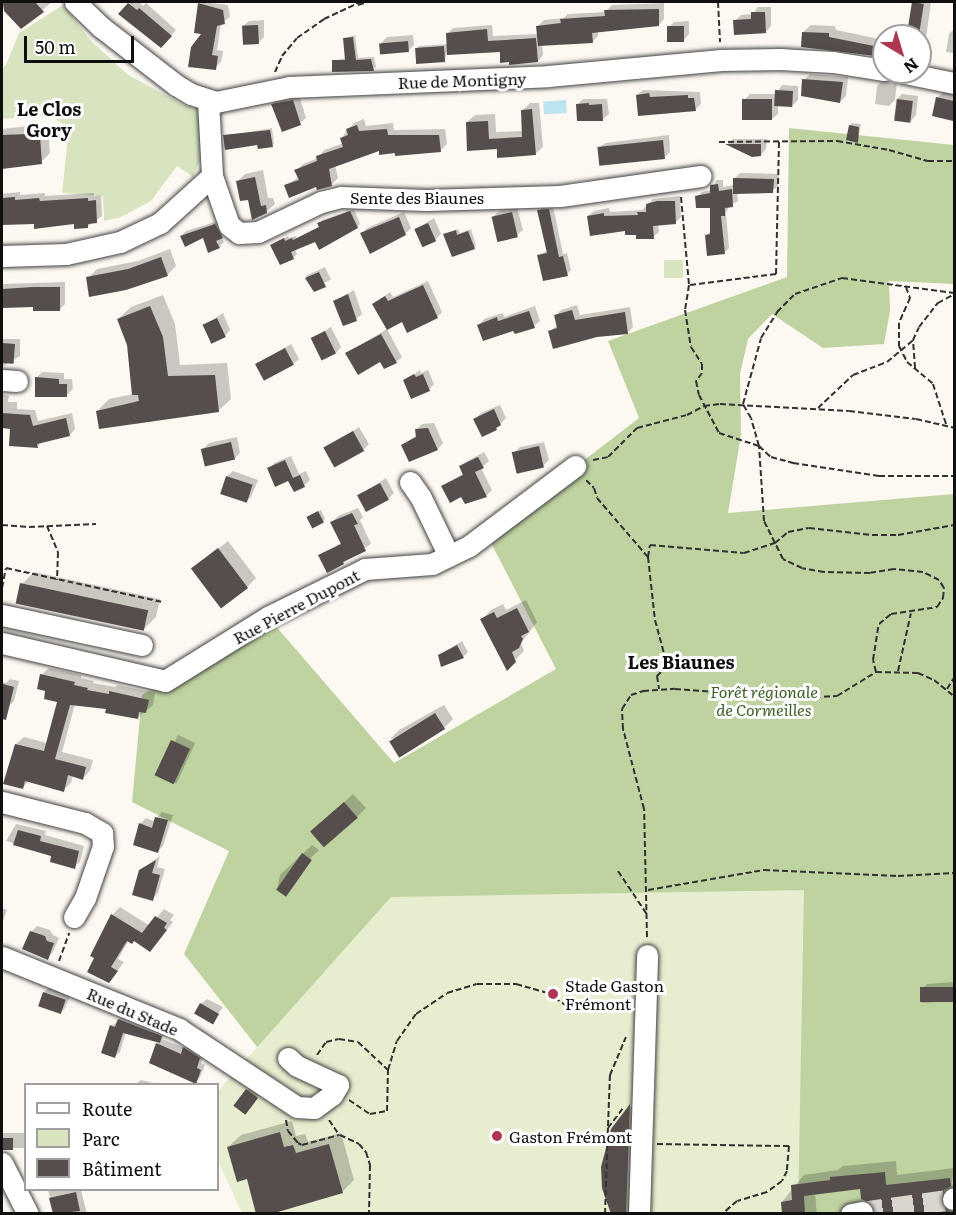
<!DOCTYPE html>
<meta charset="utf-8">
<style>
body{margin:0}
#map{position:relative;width:956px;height:1215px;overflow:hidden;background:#fdf9f2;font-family:Literata,serif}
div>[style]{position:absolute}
.green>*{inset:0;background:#d8e4bf;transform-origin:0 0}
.forest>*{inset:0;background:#bfd3a0}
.pitch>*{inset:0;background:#e7edcf}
.water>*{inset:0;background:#bce4ef;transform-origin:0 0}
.shadow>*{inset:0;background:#0003;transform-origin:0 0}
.building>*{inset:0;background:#564e4c;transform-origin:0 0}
.minor-tunnel>*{height:21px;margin-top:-10.5px;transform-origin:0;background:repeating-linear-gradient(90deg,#d9d6d0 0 21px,transparent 0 31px)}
.path>*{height:2px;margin-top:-1px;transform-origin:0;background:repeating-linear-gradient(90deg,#313131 0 6px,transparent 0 9px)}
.roads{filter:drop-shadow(0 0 2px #424242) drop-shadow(0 0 2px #424242)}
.minor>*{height:21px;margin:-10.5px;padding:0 10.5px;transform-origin:10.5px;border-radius:10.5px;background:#fff}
.dots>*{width:16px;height:16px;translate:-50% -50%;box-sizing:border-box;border:3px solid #fff;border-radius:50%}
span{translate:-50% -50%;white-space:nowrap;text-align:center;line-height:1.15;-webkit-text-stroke:6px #fff;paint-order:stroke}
.street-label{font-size:16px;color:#0f0f0f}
.park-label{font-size:16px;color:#3b5f26;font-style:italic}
.poi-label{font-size:16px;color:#0f0f0f}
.left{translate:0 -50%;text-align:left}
.neighbourhood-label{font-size:18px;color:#0f0f0f;font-weight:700}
.frame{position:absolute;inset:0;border:3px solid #0f0f0f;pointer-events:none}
.legend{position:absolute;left:24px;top:1083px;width:195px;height:108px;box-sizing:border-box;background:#fff;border:2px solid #9f9f9f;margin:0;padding:8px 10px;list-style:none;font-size:18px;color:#0f0f0f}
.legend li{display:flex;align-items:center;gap:12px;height:30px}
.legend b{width:30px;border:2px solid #9f9f9f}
.north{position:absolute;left:872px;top:24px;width:60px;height:60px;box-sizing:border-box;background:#fff;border:2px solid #9f9f9f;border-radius:50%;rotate:142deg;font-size:16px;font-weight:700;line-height:24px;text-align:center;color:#0f0f0f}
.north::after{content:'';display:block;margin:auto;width:21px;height:27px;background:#ae374f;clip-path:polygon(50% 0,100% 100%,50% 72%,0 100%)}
.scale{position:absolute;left:24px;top:36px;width:110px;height:27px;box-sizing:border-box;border:3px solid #0f0f0f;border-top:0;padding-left:8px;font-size:18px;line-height:21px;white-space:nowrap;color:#0f0f0f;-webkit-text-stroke:4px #fff;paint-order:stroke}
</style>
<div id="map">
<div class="green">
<i style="clip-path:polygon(63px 5px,91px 41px,127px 74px,181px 104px,199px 110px,203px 153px,193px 177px,177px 166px,151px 201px,121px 217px,104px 221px,103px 196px,62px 193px,67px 147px,66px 126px,49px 115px,2px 119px,2px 68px,6px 65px,19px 33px)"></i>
<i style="left:664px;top:260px;width:19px;height:18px"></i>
</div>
<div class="forest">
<i style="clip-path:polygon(789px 128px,954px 145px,954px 284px,889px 281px,890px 311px,884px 344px,823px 348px,772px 314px,748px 339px,740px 374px,741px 435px,728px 513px,954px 494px,954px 1213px,643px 1213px,269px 1062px,184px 954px,229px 851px,132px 802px,142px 695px,268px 617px,394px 763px,556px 669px,487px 535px,639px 418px,608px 341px,787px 277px)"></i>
</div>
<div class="pitch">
<i style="clip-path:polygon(804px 890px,798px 1213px,242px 1213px,218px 1161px,218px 1091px,391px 897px)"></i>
</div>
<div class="water">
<i style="left:566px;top:100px;width:13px;height:23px;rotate:86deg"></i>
</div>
<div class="shadow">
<i style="clip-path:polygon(2px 2px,52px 2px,21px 27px,2px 5px)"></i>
<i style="clip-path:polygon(131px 2px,139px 2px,143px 6px,146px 3px,176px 30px,161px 46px,120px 13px)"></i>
<i style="clip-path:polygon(202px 2px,228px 5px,230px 17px,221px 23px,217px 50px,223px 51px,221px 62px,215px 68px,204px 33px,200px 4px)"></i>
<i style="clip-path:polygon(915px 2px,931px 2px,924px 53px,920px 57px,920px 36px,908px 36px)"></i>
<i style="clip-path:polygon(664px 3px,664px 19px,659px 25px,598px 31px,598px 36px,592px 42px,542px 44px,543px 55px,538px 61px,501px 50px,447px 53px,444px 61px,416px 49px,419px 46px,448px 44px,447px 34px,453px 28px,492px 25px,493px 36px,538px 34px,538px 26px,544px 20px,564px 18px,568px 14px,605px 12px,612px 5px)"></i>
<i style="clip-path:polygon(758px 7px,771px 7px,771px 26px,766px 32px,735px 21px,741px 15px,753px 14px)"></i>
<i style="clip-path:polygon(264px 20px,264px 37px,259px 42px,243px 26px,249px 21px)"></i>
<i style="clip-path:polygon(689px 21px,689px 34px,684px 40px,669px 27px,674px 22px)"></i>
<i style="clip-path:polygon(811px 25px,835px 26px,836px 30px,884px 40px,884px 56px,803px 32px)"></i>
<i style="clip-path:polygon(954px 29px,954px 53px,946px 52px,949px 34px)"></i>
<i style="clip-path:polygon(355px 35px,358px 58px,374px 57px,376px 67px,373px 69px,333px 61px,346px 58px,344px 39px)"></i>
<i style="clip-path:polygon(413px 35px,414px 45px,408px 51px,381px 43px,387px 37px)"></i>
<i style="clip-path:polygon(810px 74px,848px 77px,846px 96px,840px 102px,804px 80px)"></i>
<i style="clip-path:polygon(883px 80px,897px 81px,895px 100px,889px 106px,875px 104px,877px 86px)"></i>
<i style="clip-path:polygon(782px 85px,798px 86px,798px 100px,792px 106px,778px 105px,778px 114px,772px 119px,744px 100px,750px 94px,776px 94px)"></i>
<i style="clip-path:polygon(643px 90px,700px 92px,701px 104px,695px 110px,637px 95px)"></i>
<i style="clip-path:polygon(943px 92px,954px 94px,953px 119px,938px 97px)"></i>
<i style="clip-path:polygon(902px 94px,918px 96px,916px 115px,911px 121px,894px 119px,896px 100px)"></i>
<i style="clip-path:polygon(299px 95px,306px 118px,300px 123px,272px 104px,278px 99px)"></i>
<i style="clip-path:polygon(583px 99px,607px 99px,609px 114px,603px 119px,577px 105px)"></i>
<i style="clip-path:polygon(530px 103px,539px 103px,543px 147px,535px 154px,498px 148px,467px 122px,475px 115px,495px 114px,496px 132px,523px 131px,522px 111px)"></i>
<i style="clip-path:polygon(364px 119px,366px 126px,393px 123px,394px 130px,445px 129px,447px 144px,440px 151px,380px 149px,335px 165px,338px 178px,331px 185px,285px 186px,299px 177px,296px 171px,303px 164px,318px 158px,324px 150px,344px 143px,342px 138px,348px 129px,354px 123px)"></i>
<i style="clip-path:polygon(852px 123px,861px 124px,858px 141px,850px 125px)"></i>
<i style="clip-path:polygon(37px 125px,37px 128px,48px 127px,50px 153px,41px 162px,2px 166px,2px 129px)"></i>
<i style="clip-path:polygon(272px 128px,274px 143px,272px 146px,224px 136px)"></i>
<i style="clip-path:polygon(669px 135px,670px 152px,664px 158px,599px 148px,605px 143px)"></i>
<i style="clip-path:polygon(733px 139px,767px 139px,766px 149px,761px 155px,753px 155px,728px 144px)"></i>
<i style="clip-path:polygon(263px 170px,268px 198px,273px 198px,275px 204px,266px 212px,249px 198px,237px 182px,245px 174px)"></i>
<i style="clip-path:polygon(740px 173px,779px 174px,778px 186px,772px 191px,737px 192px,738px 201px,729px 206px,726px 213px,729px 248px,724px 253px,707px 235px,711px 231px,711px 207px,697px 197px,702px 192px,711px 190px,717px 180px,723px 180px,723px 187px,734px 185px,734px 179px)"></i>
<i style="clip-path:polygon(20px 192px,20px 195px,45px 193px,45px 196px,94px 193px,94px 196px,101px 195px,102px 216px,88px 226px,75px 223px,2px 224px,2px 194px)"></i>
<i style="clip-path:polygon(680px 196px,681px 217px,675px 223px,658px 224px,659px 232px,653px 237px,588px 216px,594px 211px,609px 208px,610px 212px,642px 210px,653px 199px)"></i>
<i style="clip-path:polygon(543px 206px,553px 206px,563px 254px,567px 253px,571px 270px,567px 274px,538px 256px,548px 250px,539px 211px)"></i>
<i style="clip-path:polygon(517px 207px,523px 230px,517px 235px,493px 217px,499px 211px)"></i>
<i style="clip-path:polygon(354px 209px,360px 224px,357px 227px,295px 249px,297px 254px,293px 258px,271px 245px,288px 236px,289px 238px,296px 236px,297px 238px,320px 226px,319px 223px,322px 220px)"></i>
<i style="clip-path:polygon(404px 212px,411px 228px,405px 234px,362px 234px,367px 228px)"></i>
<i style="clip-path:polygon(434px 218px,441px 234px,435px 240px,416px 229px)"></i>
<i style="clip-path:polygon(221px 220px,227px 230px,221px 236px,224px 242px,219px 247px,204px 236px,181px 236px,186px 231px)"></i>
<i style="clip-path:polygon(458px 229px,460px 233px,471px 229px,476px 246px,474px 248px,445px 235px)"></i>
<i style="clip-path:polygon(170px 249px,176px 266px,167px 275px,88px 278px,97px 269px,138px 261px)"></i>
<i style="left:325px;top:267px;width:14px;height:21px;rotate:65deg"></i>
<i style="clip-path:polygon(428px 281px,442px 312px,437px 317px,402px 320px,374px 304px,390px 292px,393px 297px)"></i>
<i style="clip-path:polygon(65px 282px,65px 304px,59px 310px,34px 305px,2px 306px,2px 284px)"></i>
<i style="clip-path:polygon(354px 290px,362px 314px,356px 319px,334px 302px)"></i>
<i style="clip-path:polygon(163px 295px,175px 324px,180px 365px,227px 363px,231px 399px,218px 411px,97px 411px,109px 399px,133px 394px,129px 345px,118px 319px,131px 307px)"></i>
<i style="clip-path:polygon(577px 305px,580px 315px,630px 307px,633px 327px,627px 333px,550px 331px,558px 325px,556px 315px,561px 310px)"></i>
<i style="clip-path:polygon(535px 306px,540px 321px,534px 326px,514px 329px,479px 325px,484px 319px,503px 313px,504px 317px)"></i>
<i style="clip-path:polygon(223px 313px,230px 330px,225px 336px,205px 325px)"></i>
<i style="clip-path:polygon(331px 327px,341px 347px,336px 353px,313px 338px)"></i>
<i style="clip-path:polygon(387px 329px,402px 357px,396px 362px,347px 353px)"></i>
<i style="clip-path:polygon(2px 339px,20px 339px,20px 356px,2px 367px)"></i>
<i style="clip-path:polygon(291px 344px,299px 359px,293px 364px,257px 364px)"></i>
<i style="clip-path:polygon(420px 370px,421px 373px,428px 370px,434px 384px,429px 390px,405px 381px)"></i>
<i style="clip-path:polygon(42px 372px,64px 373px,64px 379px,72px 379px,73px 389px,67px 395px,36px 378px)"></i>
<i style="clip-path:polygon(2px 394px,9px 396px,8px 402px,17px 402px,17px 409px,35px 410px,38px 421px,72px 413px,75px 429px,70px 435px,43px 441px,37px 447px,12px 427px,2px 427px)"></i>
<i style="clip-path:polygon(500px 405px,506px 418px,496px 429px,475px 419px,481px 413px)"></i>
<i style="clip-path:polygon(434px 423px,443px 443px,438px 449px,410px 461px,402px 445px,417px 435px,416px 430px,422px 424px)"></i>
<i style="clip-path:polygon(359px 427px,369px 444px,363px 450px,326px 448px)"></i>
<i style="clip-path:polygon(237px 437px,240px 453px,234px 459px,203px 449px,209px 443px)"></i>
<i style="clip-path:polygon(544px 442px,549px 460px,543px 466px,514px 453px,520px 447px)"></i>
<i style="clip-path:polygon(484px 452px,489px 461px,481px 468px,492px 490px,486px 496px,462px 495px,442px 486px,464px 473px,461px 467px,467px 461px)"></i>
<i style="clip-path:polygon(291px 456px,299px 474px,306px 471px,310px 480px,304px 486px,269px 469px,274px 463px)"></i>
<i style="clip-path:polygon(233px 471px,258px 480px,251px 497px,246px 502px,227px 476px)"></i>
<i style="clip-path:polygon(386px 478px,394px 493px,388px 499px,359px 496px)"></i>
<i style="clip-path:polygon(358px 508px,363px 517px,360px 520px,371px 544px,343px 563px,320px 556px,342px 542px,332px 522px,338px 516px)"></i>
<i style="clip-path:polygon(321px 510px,325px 519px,323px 522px,311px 515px)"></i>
<i style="clip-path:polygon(228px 541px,256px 578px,247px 587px,193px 569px)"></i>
<i style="clip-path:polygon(34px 572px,160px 599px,156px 617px,144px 629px,22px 584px)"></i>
<i style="clip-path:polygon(526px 600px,537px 622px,521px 643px,524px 651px,507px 668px,482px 619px,491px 610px,503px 604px,506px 610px)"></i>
<i style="clip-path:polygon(462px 641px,468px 652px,463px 657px,439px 656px)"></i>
<i style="clip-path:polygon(49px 668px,81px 675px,81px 678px,94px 681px,93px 683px,115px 687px,118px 685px,155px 693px,153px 705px,137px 718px,107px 708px,75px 704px,62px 752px,93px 760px,90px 771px,83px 778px,73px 775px,71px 783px,63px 790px,29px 781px,23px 787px,16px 744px,24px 737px,47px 743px,59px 701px,47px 690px,41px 675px)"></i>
<i style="clip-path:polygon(10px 679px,19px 681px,14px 701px,8px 707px,2px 705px,2px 682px,6px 683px)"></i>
<i style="clip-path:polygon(444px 705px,453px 719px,444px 728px,390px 739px,399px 730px)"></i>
<i style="left:178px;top:735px;width:19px;height:45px;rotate:25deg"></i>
<i style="clip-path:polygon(353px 794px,366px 808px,357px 817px,321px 823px)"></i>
<i style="clip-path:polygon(162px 812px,173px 815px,163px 846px,157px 852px,140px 824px,146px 818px,154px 821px)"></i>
<i style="clip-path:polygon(16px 824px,46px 831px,45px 835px,84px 846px,80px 862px,74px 867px,53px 855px,6px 841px)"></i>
<i style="clip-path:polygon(312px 845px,319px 850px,277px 890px,280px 875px)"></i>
<i style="clip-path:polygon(160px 856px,157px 867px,165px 869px,158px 893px,152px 899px,141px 870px)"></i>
<i style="clip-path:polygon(120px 907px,150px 926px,164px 909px,174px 915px,170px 920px,173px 922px,157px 942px,129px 940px,118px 959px,124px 962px,109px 982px,112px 915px)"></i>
<i style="clip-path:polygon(2px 908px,7px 910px,2px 924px)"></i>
<i style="clip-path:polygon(37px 926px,50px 930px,53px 935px,59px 938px,53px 952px,48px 958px,31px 932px)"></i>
<i style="clip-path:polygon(954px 982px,954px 1001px,922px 1003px,921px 990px,927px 984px)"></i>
<i style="clip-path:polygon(50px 987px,71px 995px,65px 1008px,60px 1014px,44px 992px)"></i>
<i style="clip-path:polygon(207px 999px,223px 1007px,213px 1021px,201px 1004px)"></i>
<i style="clip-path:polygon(124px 1015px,166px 1031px,162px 1039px,184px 1048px,189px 1043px,204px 1053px,201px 1063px,205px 1065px,200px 1077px,196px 1082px,157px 1044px,160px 1042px,126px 1032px,120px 1052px,115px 1056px,112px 1026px)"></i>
<i style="clip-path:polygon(141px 1080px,157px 1084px,136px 1084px)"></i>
<i style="left:253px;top:1084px;width:12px;height:28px;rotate:42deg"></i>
<i style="clip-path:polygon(636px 1100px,635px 1214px,613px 1214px,605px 1198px,602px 1178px,607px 1144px,612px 1130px)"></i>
<i style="clip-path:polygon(292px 1121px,296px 1136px,305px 1134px,308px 1142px,341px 1133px,354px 1180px,342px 1192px,248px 1177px,228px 1147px,241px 1135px)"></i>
<i style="left:26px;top:1133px;width:15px;height:24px;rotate:90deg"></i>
<i style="clip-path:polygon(896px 1161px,897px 1175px,954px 1168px,951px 1190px,954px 1196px,954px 1214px,874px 1214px,876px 1209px,861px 1187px,815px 1193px,817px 1214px,784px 1214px,782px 1202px,804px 1175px,838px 1170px,843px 1166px)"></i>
<i style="clip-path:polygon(48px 1190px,81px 1190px,87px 1214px,54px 1214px)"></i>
</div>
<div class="building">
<i style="clip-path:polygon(3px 2px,35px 2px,44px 12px,21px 29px,4px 11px)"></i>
<i style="left:912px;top:2px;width:12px;height:34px;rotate:9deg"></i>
<i style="clip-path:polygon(128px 3px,137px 10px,139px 8px,172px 36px,161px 48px,118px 14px)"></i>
<i style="clip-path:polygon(198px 3px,223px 10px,225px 24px,217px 26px,212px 55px,218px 56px,216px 70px,188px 67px,191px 47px,201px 34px,194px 33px)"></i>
<i style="clip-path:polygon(659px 9px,659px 26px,592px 33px,593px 43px,538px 46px,536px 26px,561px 23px,560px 19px,605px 16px,604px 10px)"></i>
<i style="clip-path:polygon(751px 12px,765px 12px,766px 33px,734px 35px,733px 20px,751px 19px)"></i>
<i style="left:258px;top:25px;width:19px;height:16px;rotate:87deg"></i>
<i style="left:684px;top:26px;width:16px;height:17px;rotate:90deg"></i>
<i style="clip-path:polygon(487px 29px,488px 41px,536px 38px,538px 62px,509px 65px,509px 62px,500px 63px,500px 52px,447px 55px,446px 33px)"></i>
<i style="clip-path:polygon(802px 32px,829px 33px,829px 37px,884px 48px,884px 57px,801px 47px)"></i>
<i style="clip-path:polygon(353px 37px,356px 60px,371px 59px,374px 71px,332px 72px,332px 60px,345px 60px,343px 38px)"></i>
<i style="left:408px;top:41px;width:11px;height:29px;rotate:85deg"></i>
<i style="left:444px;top:46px;width:16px;height:29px;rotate:86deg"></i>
<i style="clip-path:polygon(802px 79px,843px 82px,840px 103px,801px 96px)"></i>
<i style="left:775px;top:90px;width:18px;height:16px;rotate:3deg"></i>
<i style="clip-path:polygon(649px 93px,650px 97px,688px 95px,688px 98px,694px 98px,696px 111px,638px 116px,636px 95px)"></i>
<i style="clip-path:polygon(936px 97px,954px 101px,953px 121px,932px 116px)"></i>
<i style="left:742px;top:99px;width:30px;height:21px"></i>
<i style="left:897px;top:99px;width:16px;height:22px;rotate:7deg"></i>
<i style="clip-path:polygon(293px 100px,301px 125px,282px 132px,271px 104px)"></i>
<i style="clip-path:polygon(589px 103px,589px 105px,602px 104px,603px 121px,577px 121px,576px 104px)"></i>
<i style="clip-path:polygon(532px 109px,536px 155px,497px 158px,497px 149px,467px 151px,466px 122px,488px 121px,489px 139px,522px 137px,521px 110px)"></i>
<i style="clip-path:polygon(357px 125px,359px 131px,387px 129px,388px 135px,439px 135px,441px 152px,395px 156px,395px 153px,379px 155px,379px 151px,329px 169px,332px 186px,317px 190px,316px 187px,289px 198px,284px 185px,299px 180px,294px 170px,317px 161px,316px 156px,343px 147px,340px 138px,348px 135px,346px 129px)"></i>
<i style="clip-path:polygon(849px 125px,859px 127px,858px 143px,846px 140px)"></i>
<i style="clip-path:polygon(270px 130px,273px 147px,258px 149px,257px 145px,225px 150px,223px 135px)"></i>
<i style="clip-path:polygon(28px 134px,29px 136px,40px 136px,42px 164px,2px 169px,2px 135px)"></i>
<i style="left:663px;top:140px;width:19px;height:66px;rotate:84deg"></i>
<i style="clip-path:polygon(725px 144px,761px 144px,761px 156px,752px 157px)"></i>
<i style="clip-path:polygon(255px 177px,261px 206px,266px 205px,267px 213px,252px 220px,248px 200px,240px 201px,236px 181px)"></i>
<i style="clip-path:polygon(733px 178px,774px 179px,773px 193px,733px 194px)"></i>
<i style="clip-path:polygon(718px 184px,719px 191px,732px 189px,733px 207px,725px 208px,725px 216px,721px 216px,725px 254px,707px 256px,705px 235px,710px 234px,710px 208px,696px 208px,695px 196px,710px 193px,710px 185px)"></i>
<i style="clip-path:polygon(15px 197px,15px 200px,39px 198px,40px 201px,88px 198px,88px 201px,96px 200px,97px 223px,88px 224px,88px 228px,74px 229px,74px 224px,34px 229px,34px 224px,2px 225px,2px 198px)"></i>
<i style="clip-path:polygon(657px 201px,675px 201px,676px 224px,653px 226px,654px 239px,636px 239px,636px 235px,625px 235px,625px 231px,590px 236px,587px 216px,604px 213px,604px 216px,638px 215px,637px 212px,646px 212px,646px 204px)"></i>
<i style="clip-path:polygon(549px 209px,559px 257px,563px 256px,568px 276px,543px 281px,537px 255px,547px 253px,537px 210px)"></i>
<i style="clip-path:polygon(350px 211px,358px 228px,319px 250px,315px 242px,291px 252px,294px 259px,280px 265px,270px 245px,284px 238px,285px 241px,292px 238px,293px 240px,319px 227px,317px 223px)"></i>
<i style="left:512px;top:212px;width:26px;height:21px;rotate:77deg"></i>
<i style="clip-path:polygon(399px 217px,406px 235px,370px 254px,360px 233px)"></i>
<i style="left:428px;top:223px;width:20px;height:15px;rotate:66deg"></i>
<i style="clip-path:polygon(215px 224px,223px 238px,216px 241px,220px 248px,208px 253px,203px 238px,185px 247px,180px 236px)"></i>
<i style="clip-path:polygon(456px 230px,457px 235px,468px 231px,475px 249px,452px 257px,443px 234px)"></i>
<i style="clip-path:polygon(161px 257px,168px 276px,126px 290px,89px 297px,86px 277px,128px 269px)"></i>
<i style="clip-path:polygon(319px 272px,326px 287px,314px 292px,305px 278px)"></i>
<i style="clip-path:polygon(423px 285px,438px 318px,407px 333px,402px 322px,387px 330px,372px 304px,385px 296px,388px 301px)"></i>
<i style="clip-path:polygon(33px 287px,60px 287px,60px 311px,33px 311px,33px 307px,2px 308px,2px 289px)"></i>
<i style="clip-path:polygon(348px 294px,357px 321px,343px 326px,333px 301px)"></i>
<i style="clip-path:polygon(150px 306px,163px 337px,168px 376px,215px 375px,219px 412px,99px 429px,96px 411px,139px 401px,138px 395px,132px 395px,127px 345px,117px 319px)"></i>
<i style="clip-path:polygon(572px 310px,575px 320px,625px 312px,628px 334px,597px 337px,553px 349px,548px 331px,557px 328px,554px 315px)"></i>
<i style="clip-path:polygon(529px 311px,535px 328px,515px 334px,513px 331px,483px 341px,477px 325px,497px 317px,498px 321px)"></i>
<i style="left:217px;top:318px;width:21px;height:16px;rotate:65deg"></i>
<i style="left:325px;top:331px;width:25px;height:16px;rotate:64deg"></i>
<i style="clip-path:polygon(381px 334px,397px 363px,384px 369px,380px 362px,358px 375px,345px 353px)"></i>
<i style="left:2px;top:343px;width:13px;height:20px;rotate:4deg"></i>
<i style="left:285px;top:348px;width:19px;height:34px;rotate:62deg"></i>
<i style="clip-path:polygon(414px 374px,416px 377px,423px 374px,430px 391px,411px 399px,403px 380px)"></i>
<i style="clip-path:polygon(35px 377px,59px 379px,59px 384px,67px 384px,67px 397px,35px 397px)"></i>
<i style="clip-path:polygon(494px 409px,501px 425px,496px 428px,497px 430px,482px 437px,473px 419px)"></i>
<i style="clip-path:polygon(2px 413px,30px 415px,33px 426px,66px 418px,70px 436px,37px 444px,38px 448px,9px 446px,10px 429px,2px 428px)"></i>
<i style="clip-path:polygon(428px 428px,438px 450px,409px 462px,401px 445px,416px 437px,415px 429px)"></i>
<i style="left:353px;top:431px;width:23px;height:34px;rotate:61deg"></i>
<i style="left:231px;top:442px;width:18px;height:31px;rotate:77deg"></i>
<i style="left:539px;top:446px;width:22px;height:28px;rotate:77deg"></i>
<i style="clip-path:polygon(478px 457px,484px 468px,475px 472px,487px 497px,465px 504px,461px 497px,450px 503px,441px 486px,463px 475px,459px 466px)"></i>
<i style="clip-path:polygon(285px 460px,293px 478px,300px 475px,305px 487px,294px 492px,288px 481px,275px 487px,267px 468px)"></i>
<i style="left:226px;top:476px;width:28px;height:19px;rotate:18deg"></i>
<i style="left:380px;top:483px;width:19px;height:26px;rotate:62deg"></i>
<i style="left:318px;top:511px;width:13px;height:13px;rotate:63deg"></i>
<i style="clip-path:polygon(352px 513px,358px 524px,354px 525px,366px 551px,343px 562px,344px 564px,327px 573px,318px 555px,341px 544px,330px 522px)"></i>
<i style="left:218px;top:548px;width:50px;height:34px;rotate:53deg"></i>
<i style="left:20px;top:583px;width:131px;height:21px;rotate:12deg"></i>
<i style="clip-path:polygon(517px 608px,529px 632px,521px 636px,523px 639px,519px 648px,512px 652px,516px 662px,507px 671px,480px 619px,494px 612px,497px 618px)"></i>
<i style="clip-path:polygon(457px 645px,464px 658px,441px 667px,438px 655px)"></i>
<i style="clip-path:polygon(40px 674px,75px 682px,74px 685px,88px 688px,87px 690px,109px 694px,109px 691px,149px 700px,146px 713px,139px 712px,138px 719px,105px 713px,106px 709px,70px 705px,55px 759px,86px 767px,83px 780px,68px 775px,64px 792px,25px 781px,23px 789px,3px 784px,15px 744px,44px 751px,57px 702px,44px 699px,45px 691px,37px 689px)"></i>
<i style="clip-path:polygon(3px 684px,14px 687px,6px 720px,2px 719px)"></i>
<i style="left:435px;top:713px;width:19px;height:54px;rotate:58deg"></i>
<i style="left:171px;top:740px;width:21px;height:39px;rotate:25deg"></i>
<i style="left:344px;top:802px;width:21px;height:45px;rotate:49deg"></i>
<i style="clip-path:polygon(155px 817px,168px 820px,158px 853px,133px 845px,139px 823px,152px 828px)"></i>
<i style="clip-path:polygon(18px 830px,41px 836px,40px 841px,79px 851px,75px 869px,50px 862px,51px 856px,13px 845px)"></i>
<i style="left:302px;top:853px;width:12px;height:45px;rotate:35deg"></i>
<i style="clip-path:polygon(156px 860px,152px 873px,160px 875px,153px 901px,132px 895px,139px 870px)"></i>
<i style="clip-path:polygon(111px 914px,142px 933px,155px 916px,167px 923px,164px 928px,167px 930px,150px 952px,134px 941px,132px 944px,127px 941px,111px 967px,118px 971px,109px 983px,87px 972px,94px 958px,90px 956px)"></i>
<i style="clip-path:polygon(30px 931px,45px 936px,47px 941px,54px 943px,48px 960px,22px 949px)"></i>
<i style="left:954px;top:987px;width:15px;height:34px;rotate:90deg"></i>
<i style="left:43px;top:992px;width:24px;height:15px;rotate:19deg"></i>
<i style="left:200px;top:1003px;width:22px;height:12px;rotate:30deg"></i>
<i style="clip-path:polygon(118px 1019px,162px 1036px,160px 1043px,123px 1033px,115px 1058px,101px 1053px,110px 1025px,115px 1027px)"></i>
<i style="clip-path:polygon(156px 1043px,181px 1054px,183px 1047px,200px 1058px,197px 1068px,201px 1070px,196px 1084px,149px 1063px)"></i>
<i style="left:246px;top:1089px;width:15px;height:21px;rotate:37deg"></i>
<i style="clip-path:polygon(630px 1104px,626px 1214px,611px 1214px,602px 1188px,601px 1167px,611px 1129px)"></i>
<i style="clip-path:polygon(280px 1132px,284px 1147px,293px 1145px,296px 1153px,329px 1144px,343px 1193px,271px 1214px,256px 1214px,247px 1179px,237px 1182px,227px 1147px)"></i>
<i style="left:2px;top:1138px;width:11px;height:12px"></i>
<i style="clip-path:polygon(885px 1172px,886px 1185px,950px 1178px,951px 1186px,944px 1190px,941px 1202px,944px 1208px,954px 1214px,874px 1214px,871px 1203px,861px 1199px,860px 1189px,804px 1196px,805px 1214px,782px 1214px,781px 1202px,792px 1200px,791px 1185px,830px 1180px,830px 1177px)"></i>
<i style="clip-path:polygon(76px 1192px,80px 1211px,53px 1214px,49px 1198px)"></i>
</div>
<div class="minor-tunnel">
<i style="left:862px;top:1212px;width:92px;rotate:-8.1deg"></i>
</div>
<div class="path">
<i style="left:718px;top:2px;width:40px;rotate:87.1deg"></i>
<i style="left:358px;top:5px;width:9px;rotate:-18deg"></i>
<i style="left:275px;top:72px;width:17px;rotate:-66deg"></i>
<i style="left:282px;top:56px;width:23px;rotate:-50deg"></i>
<i style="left:297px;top:38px;width:33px;rotate:-35deg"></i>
<i style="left:324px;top:19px;width:40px;rotate:-25deg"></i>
<i style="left:719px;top:142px;width:118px;rotate:-0.5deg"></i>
<i style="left:837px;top:141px;width:53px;rotate:9.8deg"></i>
<i style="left:889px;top:150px;width:41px;rotate:15.8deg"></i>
<i style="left:928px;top:161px;width:26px"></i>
<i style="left:681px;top:197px;width:88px;rotate:84.8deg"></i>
<i style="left:689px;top:285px;width:25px;rotate:99deg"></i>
<i style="left:685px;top:310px;width:37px;rotate:81deg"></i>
<i style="left:691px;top:347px;width:20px;rotate:57deg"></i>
<i style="left:702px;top:364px;width:9px;rotate:90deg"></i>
<i style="left:702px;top:373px;width:10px;rotate:127deg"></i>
<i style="left:696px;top:381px;width:14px;rotate:78deg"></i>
<i style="left:699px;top:395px;width:43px;rotate:62.2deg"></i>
<i style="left:719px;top:433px;width:42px;rotate:18deg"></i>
<i style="left:759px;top:446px;width:16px;rotate:43deg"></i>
<i style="left:771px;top:457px;width:23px;rotate:15deg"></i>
<i style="left:793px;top:463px;width:87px;rotate:8.6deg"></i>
<i style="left:879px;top:476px;width:75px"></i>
<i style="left:690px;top:285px;width:87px;rotate:-7.3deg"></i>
<i style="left:776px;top:274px;width:132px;rotate:-88.7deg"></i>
<i style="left:906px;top:287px;width:12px;rotate:70deg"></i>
<i style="left:910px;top:298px;width:27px;rotate:114deg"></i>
<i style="left:899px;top:323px;width:23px;rotate:90deg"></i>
<i style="left:899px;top:346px;width:18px;rotate:63deg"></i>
<i style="left:907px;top:362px;width:34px;rotate:40deg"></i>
<i style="left:933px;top:384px;width:45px;rotate:72deg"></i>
<i style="left:915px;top:368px;width:28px;rotate:-94deg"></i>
<i style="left:913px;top:340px;width:14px;rotate:-65deg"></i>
<i style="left:919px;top:327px;width:31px;rotate:-52deg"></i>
<i style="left:938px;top:303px;width:18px;rotate:-29deg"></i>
<i style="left:818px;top:408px;width:48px;rotate:-43.3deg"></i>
<i style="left:853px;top:375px;width:36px;rotate:-21deg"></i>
<i style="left:887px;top:362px;width:34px;rotate:-40deg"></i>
<i style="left:593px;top:460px;width:15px;rotate:-11deg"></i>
<i style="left:608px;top:457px;width:41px;rotate:-45deg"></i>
<i style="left:637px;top:428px;width:52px;rotate:-14.6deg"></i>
<i style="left:687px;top:415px;width:19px;rotate:-28deg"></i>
<i style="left:704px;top:406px;width:16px;rotate:-7deg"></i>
<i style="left:720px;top:404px;width:129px;rotate:3.1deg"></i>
<i style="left:849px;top:411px;width:67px;rotate:6.8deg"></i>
<i style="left:916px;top:419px;width:39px;rotate:13deg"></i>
<i style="left:586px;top:480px;width:11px;rotate:45deg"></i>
<i style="left:594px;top:488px;width:10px;rotate:73deg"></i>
<i style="left:597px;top:498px;width:78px;rotate:49.2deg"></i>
<i style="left:648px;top:557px;width:63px;rotate:83.7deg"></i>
<i style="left:655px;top:620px;width:34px;rotate:75deg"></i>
<i style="left:664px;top:653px;width:19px;rotate:99deg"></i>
<i style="left:661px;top:672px;width:6px;rotate:135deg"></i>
<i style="left:657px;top:676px;width:13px;rotate:81deg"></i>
<i style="left:2px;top:525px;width:27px;rotate:4deg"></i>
<i style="left:29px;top:527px;width:67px;rotate:-2.6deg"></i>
<i style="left:47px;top:526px;width:28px;rotate:67deg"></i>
<i style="left:58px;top:552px;width:28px;rotate:92deg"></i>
<i style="left:648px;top:557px;width:12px;rotate:-81deg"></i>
<i style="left:650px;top:545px;width:94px;rotate:4.9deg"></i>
<i style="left:744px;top:553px;width:33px;rotate:-18deg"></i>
<i style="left:775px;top:543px;width:17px;rotate:-40deg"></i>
<i style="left:788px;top:532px;width:21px;rotate:-11deg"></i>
<i style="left:809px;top:528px;width:63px;rotate:6.3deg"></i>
<i style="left:872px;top:535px;width:26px"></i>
<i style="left:898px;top:535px;width:57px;rotate:-10.1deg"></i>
<i style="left:2px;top:588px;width:20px;rotate:-79deg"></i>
<i style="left:6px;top:568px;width:160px;rotate:12.3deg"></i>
<i style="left:954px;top:613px;width:12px;rotate:90deg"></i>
<i style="left:898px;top:671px;width:59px;rotate:-77.4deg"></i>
<i style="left:876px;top:672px;width:12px;rotate:-104deg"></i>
<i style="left:873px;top:660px;width:36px;rotate:-81deg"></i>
<i style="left:879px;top:624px;width:16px;rotate:-40deg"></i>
<i style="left:891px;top:614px;width:47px;rotate:-8.7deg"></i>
<i style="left:937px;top:607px;width:11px;rotate:-56deg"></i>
<i style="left:943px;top:598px;width:10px;rotate:-84deg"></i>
<i style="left:944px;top:588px;width:9px;rotate:-122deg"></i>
<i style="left:939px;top:580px;width:18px;rotate:-153deg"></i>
<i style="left:923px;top:572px;width:29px;rotate:-174deg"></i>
<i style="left:894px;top:569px;width:24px;rotate:171deg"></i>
<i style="left:870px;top:573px;width:46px;rotate:-178.8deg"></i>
<i style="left:824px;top:572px;width:22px;rotate:-170deg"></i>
<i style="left:802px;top:568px;width:21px;rotate:-155deg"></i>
<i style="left:783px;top:559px;width:42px;rotate:-116.6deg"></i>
<i style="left:764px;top:521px;width:75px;rotate:-93.8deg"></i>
<i style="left:759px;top:446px;width:29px;rotate:-106deg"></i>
<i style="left:751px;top:418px;width:16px;rotate:-120deg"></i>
<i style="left:743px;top:404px;width:68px;rotate:-74.7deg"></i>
<i style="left:761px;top:338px;width:31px;rotate:-58deg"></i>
<i style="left:777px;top:312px;width:25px;rotate:-45deg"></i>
<i style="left:795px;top:294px;width:50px;rotate:-18.8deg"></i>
<i style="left:842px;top:278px;width:113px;rotate:7.6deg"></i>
<i style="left:947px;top:689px;width:13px;rotate:-58deg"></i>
<i style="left:618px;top:871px;width:54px;rotate:56.3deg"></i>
<i style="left:648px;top:890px;width:118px;rotate:-9.8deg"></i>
<i style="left:764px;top:870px;width:134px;rotate:2.6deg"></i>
<i style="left:898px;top:876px;width:56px;rotate:-3.1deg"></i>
<i style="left:647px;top:937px;width:128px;rotate:-91.3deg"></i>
<i style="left:644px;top:809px;width:83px;rotate:-104.7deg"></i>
<i style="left:623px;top:729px;width:20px;rotate:-93deg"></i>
<i style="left:622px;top:709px;width:17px;rotate:-57deg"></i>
<i style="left:631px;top:695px;width:13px;rotate:-18deg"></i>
<i style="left:643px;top:691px;width:32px;rotate:-4deg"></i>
<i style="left:675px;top:689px;width:122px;rotate:4.2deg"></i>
<i style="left:797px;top:698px;width:40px;rotate:-2.9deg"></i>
<i style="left:837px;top:696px;width:46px;rotate:-31.6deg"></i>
<i style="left:876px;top:672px;width:42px;rotate:1.4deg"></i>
<i style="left:918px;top:673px;width:17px;rotate:24deg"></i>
<i style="left:934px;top:680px;width:26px;rotate:39deg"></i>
<i style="left:59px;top:961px;width:30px;rotate:-70deg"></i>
<i style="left:317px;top:1055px;width:16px;rotate:-55deg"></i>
<i style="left:326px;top:1042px;width:13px;rotate:-13deg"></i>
<i style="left:339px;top:1039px;width:19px;rotate:9deg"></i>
<i style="left:358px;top:1042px;width:41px;rotate:43deg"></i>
<i style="left:349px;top:1100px;width:25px;rotate:34deg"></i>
<i style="left:370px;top:1114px;width:17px;rotate:-10deg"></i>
<i style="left:387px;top:1111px;width:41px;rotate:-88.6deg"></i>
<i style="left:388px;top:1070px;width:30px;rotate:-73deg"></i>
<i style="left:397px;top:1041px;width:33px;rotate:-55deg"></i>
<i style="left:416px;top:1014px;width:37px;rotate:-34deg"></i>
<i style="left:447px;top:993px;width:31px;rotate:-17deg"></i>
<i style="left:477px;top:984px;width:39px"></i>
<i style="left:516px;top:984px;width:32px;rotate:16deg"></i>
<i style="left:547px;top:993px;width:30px;rotate:33deg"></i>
<i style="left:572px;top:1009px;width:17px;rotate:-21deg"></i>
<i style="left:588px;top:1003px;width:41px;rotate:-1.4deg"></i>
<i style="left:286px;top:1120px;width:11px;rotate:80deg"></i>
<i style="left:288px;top:1131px;width:16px;rotate:50deg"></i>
<i style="left:298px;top:1143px;width:4px;rotate:27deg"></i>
<i style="left:302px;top:1145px;width:39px;rotate:-15deg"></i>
<i style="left:340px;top:1135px;width:21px;rotate:25deg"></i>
<i style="left:359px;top:1144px;width:11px;rotate:49deg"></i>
<i style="left:366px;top:1152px;width:14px;rotate:73deg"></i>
<i style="left:370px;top:1165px;width:49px;rotate:91.2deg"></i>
<i style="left:329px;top:1120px;width:18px;rotate:56deg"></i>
<i style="left:608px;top:1126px;width:51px;rotate:-87.8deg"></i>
<i style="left:610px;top:1075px;width:41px;rotate:-67.2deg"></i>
<i style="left:657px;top:1144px;width:132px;rotate:0.9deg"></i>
<i style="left:789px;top:1146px;width:25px;rotate:95deg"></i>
<i style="left:787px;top:1171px;width:11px;rotate:117deg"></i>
<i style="left:782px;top:1181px;width:19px;rotate:144deg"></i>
<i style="left:767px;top:1192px;width:31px;rotate:163deg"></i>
<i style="left:737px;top:1201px;width:20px;rotate:139deg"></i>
<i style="left:605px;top:1214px;width:86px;rotate:-88deg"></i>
<i style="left:608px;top:1128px;width:26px;rotate:-53deg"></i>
</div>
<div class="roads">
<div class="minor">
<i style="left:75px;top:2px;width:36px;rotate:44deg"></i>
<i style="left:101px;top:27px;width:95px;rotate:37.7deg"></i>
<i style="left:176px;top:85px;width:17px;rotate:31deg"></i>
<i style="left:191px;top:94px;width:26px;rotate:18deg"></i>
<i style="left:216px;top:102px;width:75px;rotate:-11.6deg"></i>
<i style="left:289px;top:87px;width:259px;rotate:-2.4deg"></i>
<i style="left:548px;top:76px;width:174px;rotate:-5.3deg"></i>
<i style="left:721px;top:60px;width:59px;rotate:-1deg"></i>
<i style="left:780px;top:59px;width:53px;rotate:3.2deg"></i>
<i style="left:833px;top:62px;width:52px;rotate:8.9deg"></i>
<i style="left:900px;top:72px;width:55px;rotate:11.5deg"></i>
<i style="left:208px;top:101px;width:75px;rotate:86.9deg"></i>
<i style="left:212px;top:176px;width:52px;rotate:70.9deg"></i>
<i style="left:229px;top:225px;width:13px;rotate:39deg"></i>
<i style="left:239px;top:233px;width:19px;rotate:-3deg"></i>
<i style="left:258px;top:232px;width:70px;rotate:-25.5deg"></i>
<i style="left:321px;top:202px;width:21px;rotate:-14deg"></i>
<i style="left:341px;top:197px;width:85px;rotate:2deg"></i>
<i style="left:426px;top:200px;width:134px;rotate:-1.7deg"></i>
<i style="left:560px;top:196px;width:142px;rotate:-8.1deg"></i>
<i style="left:2px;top:256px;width:64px;rotate:-1.8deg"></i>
<i style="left:66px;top:254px;width:55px;rotate:-12.5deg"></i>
<i style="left:120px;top:242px;width:44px;rotate:-25.4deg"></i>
<i style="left:160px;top:223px;width:70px;rotate:-42.1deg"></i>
<i style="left:2px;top:380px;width:15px;rotate:4deg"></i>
<i style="left:410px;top:482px;width:19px;rotate:55deg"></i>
<i style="left:421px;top:498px;width:64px;rotate:64.2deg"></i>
<i style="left:2px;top:615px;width:143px;rotate:12.1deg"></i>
<i style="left:2px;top:643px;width:167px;rotate:13.1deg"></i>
<i style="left:165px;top:681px;width:121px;rotate:-31.9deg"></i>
<i style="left:268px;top:617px;width:108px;rotate:-26.3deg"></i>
<i style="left:365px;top:569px;width:67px;rotate:-4.3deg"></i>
<i style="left:432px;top:564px;width:41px;rotate:-25.9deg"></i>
<i style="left:469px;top:546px;width:133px;rotate:-37deg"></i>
<i style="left:2px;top:802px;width:86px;rotate:14.2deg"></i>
<i style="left:85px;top:823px;width:20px;rotate:30deg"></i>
<i style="left:102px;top:833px;width:13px;rotate:86deg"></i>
<i style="left:103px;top:846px;width:55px;rotate:109.1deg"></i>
<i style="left:85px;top:898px;width:22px;rotate:120deg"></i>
<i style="left:2px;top:957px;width:191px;rotate:22.1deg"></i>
<i style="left:179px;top:1029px;width:141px;rotate:33.5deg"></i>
<i style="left:297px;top:1107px;width:17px;rotate:3deg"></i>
<i style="left:314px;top:1108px;width:22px;rotate:-36deg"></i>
<i style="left:332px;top:1095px;width:12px;rotate:-59deg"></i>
<i style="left:338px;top:1085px;width:45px;rotate:-155.1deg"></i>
<i style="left:297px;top:1066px;width:12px;rotate:-138deg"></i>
<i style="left:2px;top:1163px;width:57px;rotate:63deg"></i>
<i style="left:953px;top:1199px;width:1px;rotate:-45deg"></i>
<i style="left:639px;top:1214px;width:259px;rotate:-88.2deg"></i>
<i style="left:851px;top:1214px;width:11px;rotate:-10deg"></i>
</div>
</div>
<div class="dots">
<i style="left:553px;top:994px;background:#ae374f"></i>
<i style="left:497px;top:1136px;background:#ae374f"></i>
</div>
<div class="street-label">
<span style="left:462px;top:80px;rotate:-2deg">Rue de Montigny</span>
<span style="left:417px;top:197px">Sente des Biaunes</span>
<span style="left:296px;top:606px;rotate:-28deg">Rue Pierre Dupont</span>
<span style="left:133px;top:1011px;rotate:23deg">Rue du Stade</span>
</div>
<div class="park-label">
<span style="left:764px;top:700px">Forêt régionale<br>de Cormeilles</span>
</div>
<div class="poi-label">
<span class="left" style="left:565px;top:994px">Stade Gaston<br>Frémont</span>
<span class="left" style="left:509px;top:1136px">Gaston Frémont</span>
</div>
<div class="neighbourhood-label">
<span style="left:49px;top:120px">Le Clos<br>Gory</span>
<span style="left:681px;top:662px">Les Biaunes</span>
</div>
<div class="frame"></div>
<ul class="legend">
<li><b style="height:8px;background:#fff"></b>Route</li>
<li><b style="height:16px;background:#d8e4bf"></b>Parc</li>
<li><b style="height:16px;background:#564e4c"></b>Bâtiment</li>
</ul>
<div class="north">N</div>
<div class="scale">50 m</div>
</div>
